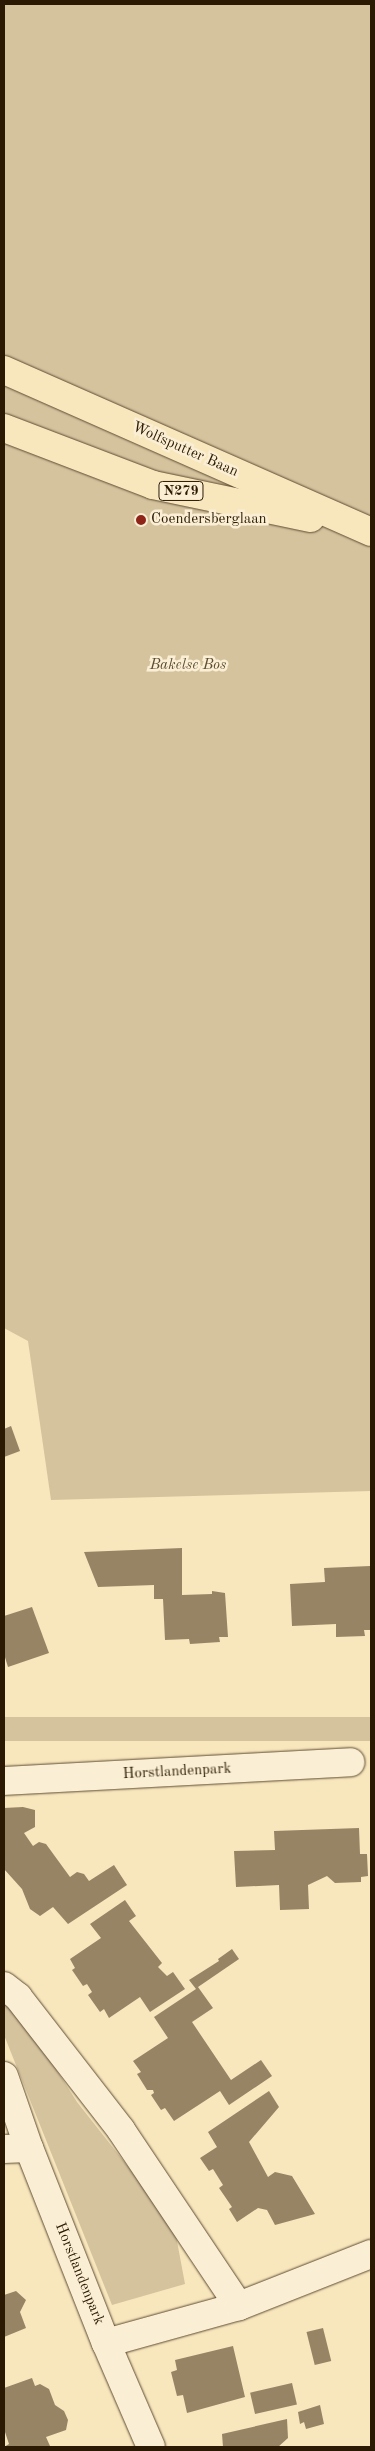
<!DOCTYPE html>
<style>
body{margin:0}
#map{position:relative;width:375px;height:2451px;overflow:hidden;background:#f8e6bd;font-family:"Old Standard TT",serif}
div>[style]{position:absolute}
.green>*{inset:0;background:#d5c39e;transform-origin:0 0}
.building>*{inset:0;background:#968464;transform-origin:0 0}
.roads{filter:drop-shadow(0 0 1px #5e4c32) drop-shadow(0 0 1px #5e4c32)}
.street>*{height:28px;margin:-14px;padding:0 14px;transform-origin:14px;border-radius:14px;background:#faefd4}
.primary>*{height:28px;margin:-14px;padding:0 14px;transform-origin:14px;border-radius:14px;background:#f8e6bd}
.dots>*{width:14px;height:14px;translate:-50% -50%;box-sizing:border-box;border:2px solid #faefd4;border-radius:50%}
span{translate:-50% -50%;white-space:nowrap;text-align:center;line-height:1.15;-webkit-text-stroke:5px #faefd4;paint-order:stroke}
.shield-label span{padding:1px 4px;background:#faefd4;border:1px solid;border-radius:4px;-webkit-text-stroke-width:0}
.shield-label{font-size:14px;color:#2b1904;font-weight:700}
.street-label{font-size:15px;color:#2b1904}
.poi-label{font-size:15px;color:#2b1904}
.left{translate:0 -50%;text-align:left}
.park-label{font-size:15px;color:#5e4c32;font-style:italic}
.frame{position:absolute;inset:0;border:5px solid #2b1904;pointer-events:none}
</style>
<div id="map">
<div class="green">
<i style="clip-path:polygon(4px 4px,371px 4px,371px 1491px,51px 1500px,28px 1341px,4px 1328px)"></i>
<i style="left:371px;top:1717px;width:24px;height:367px;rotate:90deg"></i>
<i style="clip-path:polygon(4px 2001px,40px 2044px,77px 2102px,174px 2225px,185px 2284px,112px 2305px,4px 2035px)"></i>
</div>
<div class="building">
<i style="clip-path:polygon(11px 1426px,20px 1451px,4px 1457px,4px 1429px)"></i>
<i style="clip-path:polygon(182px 1548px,182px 1595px,212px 1594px,212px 1591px,225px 1593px,228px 1637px,219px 1637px,220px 1642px,190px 1644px,189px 1639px,165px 1640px,163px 1599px,154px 1599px,154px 1585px,98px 1587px,84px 1552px)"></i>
<i style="clip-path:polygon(370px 1566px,371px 1630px,364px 1630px,365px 1636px,336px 1637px,336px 1624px,292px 1626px,290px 1584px,325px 1582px,324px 1568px)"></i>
<i style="clip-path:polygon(32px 1607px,49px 1653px,8px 1667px,4px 1654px,4px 1616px)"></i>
<i style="clip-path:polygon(23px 1807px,35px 1810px,35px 1827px,24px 1833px,33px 1846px,39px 1842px,46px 1844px,70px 1877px,77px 1872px,84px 1874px,89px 1881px,114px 1865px,127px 1885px,68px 1924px,53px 1907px,40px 1916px,30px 1909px,22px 1889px,4px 1869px,4px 1808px)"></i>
<i style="clip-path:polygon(359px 1828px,360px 1854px,367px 1854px,368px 1876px,361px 1877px,361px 1882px,335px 1883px,327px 1876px,308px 1885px,309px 1909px,280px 1910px,279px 1885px,236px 1887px,234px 1851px,275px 1850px,274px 1831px)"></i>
<i style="clip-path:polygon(125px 1900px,136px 1916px,129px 1921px,162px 1963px,158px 1967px,167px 1976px,173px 1972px,185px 1989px,150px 2012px,140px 1997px,109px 2018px,104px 2009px,100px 2012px,88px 1995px,92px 1992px,87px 1984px,83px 1986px,72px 1970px,75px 1968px,70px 1959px,101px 1938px,90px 1924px)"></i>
<i style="clip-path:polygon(232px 1949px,239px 1959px,198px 1987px,213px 2008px,192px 2022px,231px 2080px,261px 2060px,272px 2076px,229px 2105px,220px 2091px,174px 2121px,165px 2108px,161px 2110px,151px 2095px,154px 2093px,153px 2090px,147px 2090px,137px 2074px,141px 2072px,133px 2061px,168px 2038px,154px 2017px,196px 1989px,189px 1980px,219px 1961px,218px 1959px)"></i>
<i style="clip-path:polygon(269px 2091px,279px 2107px,249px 2142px,268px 2177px,275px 2172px,292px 2176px,315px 2214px,275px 2225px,267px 2210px,258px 2208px,237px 2222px,229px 2209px,232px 2207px,219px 2188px,223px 2185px,213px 2169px,209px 2171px,200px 2158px,217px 2147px,208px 2132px)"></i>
<i style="clip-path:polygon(16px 2291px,26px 2300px,20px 2312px,26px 2328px,4px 2337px,4px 2295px)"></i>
<i style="left:323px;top:2328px;width:34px;height:17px;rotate:76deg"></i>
<i style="clip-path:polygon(233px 2346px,245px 2397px,187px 2413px,183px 2395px,177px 2396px,171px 2372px,177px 2370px,175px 2360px)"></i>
<i style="clip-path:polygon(32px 2378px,35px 2386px,40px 2384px,49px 2389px,55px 2405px,64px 2411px,68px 2420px,66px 2430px,46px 2437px,50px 2446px,47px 2447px,4px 2447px,9px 2444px,4px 2429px,4px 2388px)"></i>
<i style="left:292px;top:2383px;width:22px;height:43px;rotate:77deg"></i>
<i style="clip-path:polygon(320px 2405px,324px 2424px,306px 2429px,304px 2422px,300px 2424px,298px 2412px)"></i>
<i style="clip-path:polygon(287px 2419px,288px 2438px,278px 2447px,223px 2447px,222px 2434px)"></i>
</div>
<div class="roads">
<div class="street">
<i style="left:4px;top:1781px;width:347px;rotate:-3.1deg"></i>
<i style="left:4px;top:1986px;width:18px;rotate:38deg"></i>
<i style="left:18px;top:1997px;width:168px;rotate:52.2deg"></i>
<i style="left:121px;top:2130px;width:212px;rotate:56.2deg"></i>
<i style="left:4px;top:2076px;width:76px;rotate:70.9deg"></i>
<i style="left:29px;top:2148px;width:210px;rotate:68.5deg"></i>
<i style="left:106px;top:2343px;width:138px;rotate:-15.5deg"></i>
<i style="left:239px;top:2306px;width:142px;rotate:-21.5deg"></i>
<i style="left:4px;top:2149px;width:25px;rotate:-2deg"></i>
<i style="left:106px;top:2343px;width:113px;rotate:66.6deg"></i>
</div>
<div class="primary">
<i style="left:4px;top:370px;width:401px;rotate:23.8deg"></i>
<i style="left:4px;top:428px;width:160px;rotate:20.9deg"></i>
<i style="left:153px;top:485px;width:161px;rotate:11.8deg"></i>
</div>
</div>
<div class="dots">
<i style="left:141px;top:520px;background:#8f2418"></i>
</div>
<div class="shield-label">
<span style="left:181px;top:491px">N279</span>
</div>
<div class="street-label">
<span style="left:185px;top:450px;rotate:24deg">Wolfsputter Baan</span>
<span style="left:177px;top:1772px;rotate:-3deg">Horstlandenpark</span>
<span style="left:79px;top:2274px;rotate:68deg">Horstlandenpark</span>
</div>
<div class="poi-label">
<span class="left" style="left:151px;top:520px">Coendersberglaan</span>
</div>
<div class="park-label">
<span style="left:188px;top:666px">Bakelse Bos</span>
</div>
<div class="frame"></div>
</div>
